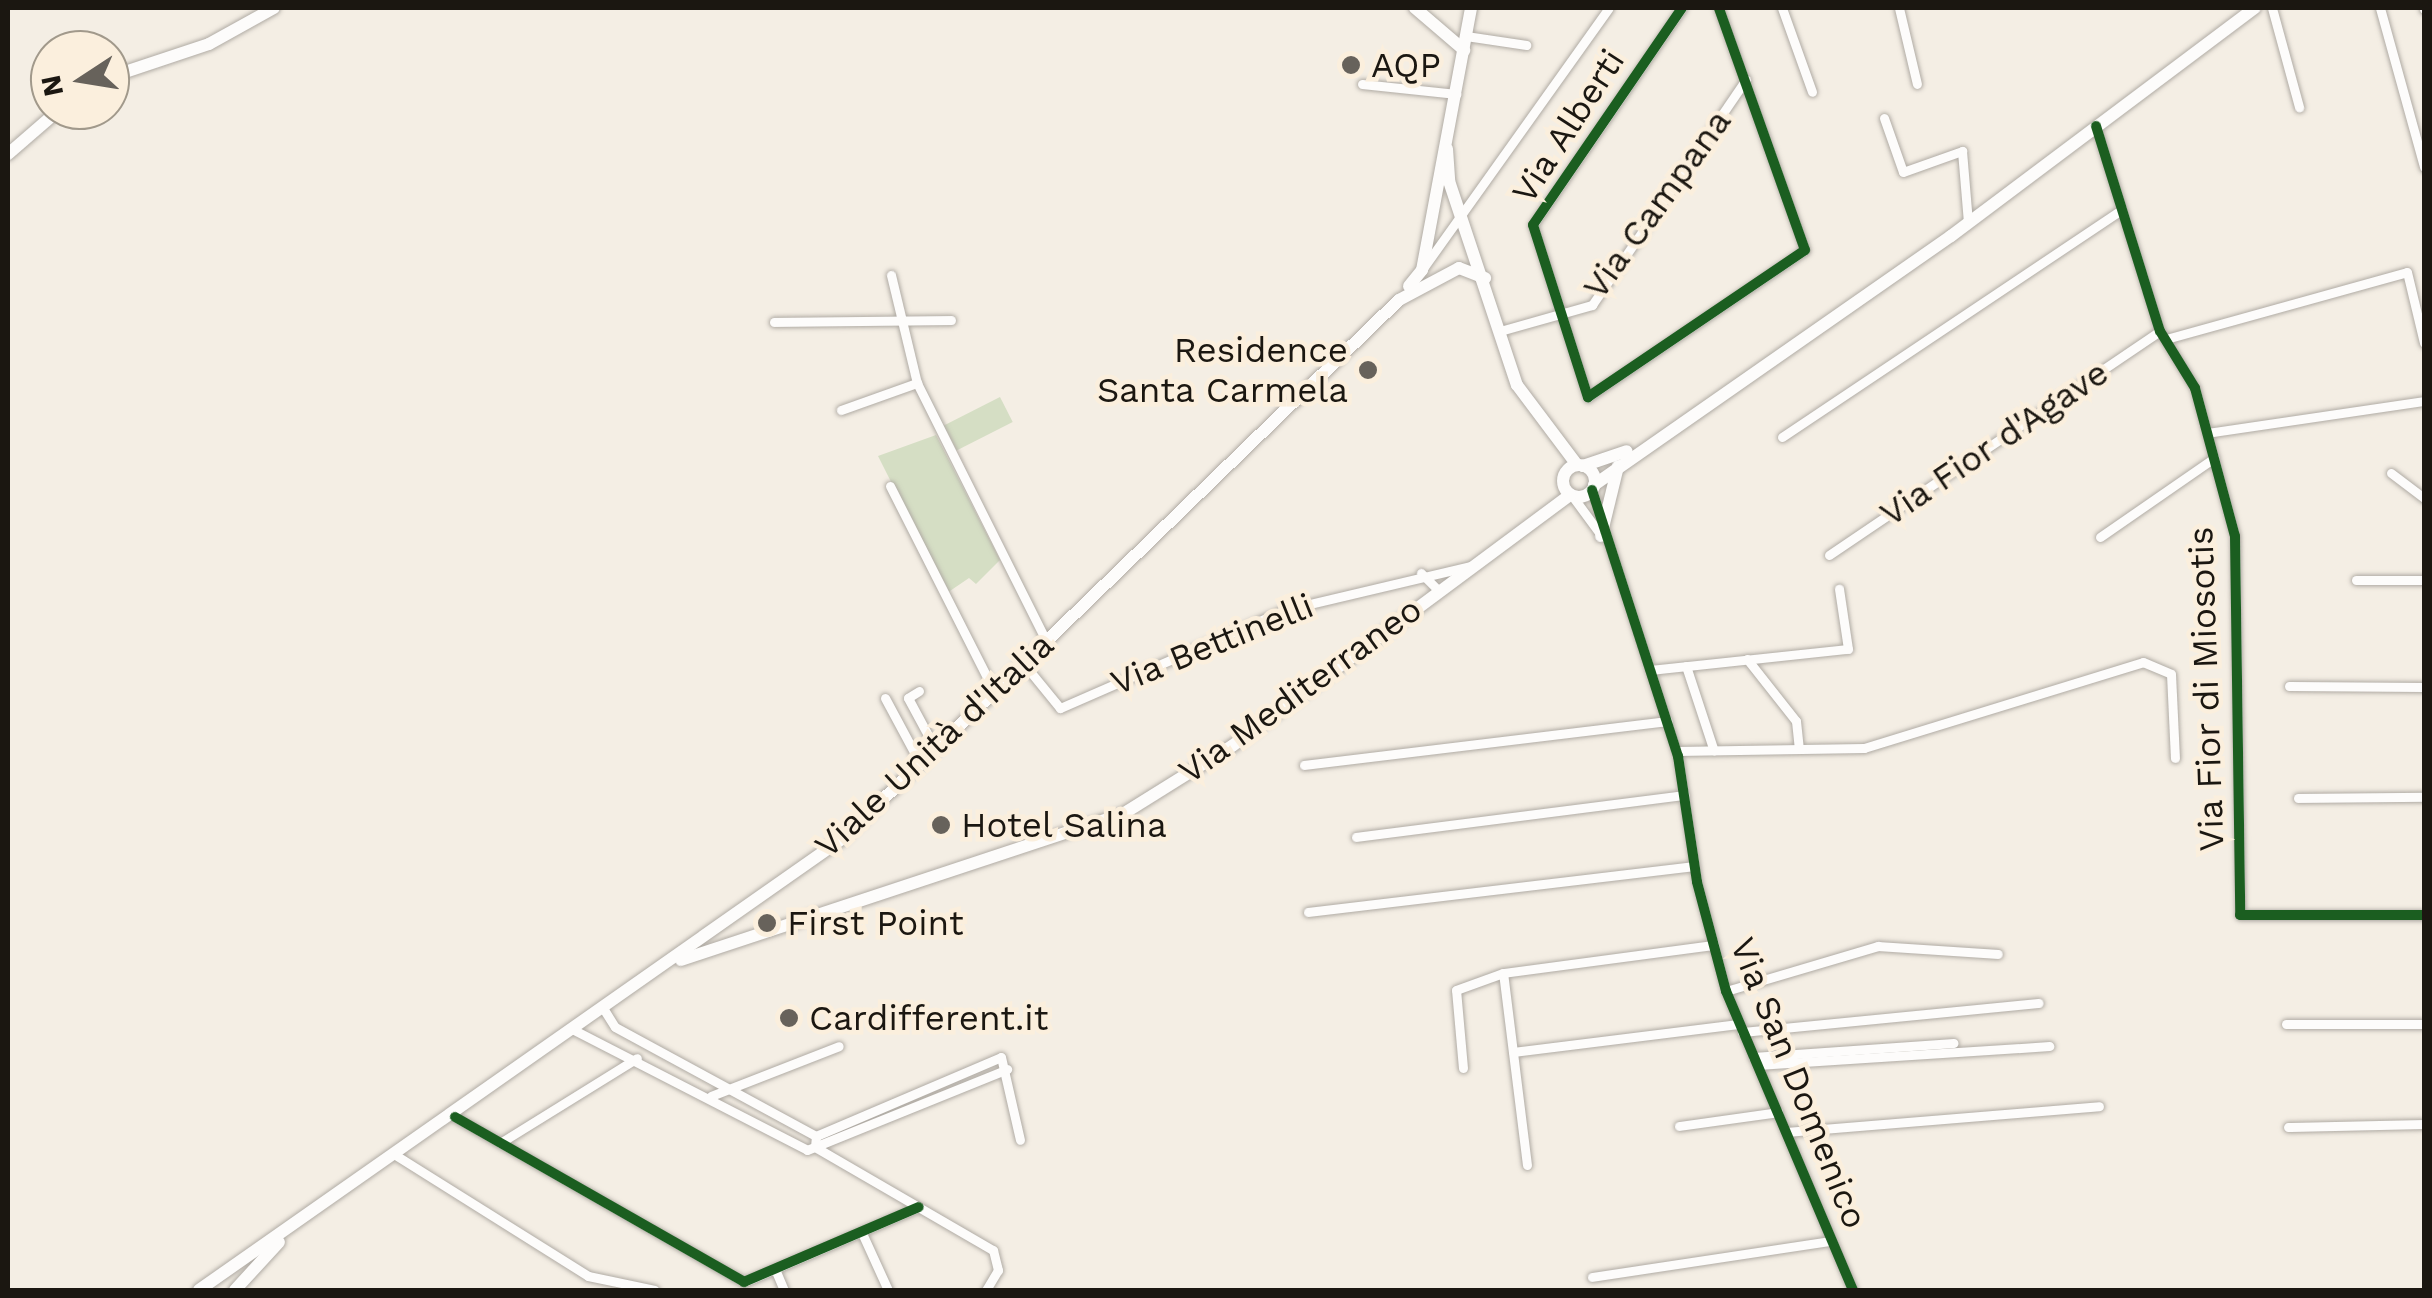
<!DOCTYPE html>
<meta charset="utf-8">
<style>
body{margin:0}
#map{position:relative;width:2432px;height:1298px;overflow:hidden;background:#f4eee4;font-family:"Work Sans",sans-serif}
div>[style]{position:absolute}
.green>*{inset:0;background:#d5dec4;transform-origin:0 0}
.roads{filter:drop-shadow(0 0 2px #b0aba4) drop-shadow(0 0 2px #b0aba4)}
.street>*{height:9px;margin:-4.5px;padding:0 4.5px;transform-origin:4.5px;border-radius:4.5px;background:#fdfcfb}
.secondary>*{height:12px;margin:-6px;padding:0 6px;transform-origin:6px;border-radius:6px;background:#fdfcfb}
.secondary>.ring{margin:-6px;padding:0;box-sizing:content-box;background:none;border:12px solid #fdfcfb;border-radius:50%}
.cycleway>*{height:10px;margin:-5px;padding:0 5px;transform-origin:5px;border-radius:5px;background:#1b5e20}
.dots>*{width:28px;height:28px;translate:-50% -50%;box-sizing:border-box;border:5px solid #fbefdd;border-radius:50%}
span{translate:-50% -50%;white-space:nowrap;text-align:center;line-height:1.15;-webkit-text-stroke:9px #fbefdd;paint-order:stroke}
.poi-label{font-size:35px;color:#1b1711}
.left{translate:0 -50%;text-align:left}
.right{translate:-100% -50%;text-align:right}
.street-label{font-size:35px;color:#1b1711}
.frame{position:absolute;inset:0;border:10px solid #1b1711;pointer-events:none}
.north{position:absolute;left:30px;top:30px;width:100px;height:100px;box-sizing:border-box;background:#fbefdd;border:2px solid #a1998b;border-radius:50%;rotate:258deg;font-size:28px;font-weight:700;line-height:40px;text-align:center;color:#1b1711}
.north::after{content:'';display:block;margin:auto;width:35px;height:45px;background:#67625b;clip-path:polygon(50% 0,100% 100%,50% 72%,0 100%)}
</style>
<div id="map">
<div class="green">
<i style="left:1000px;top:397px;width:28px;height:63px;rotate:63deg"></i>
<i style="clip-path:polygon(936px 435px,1000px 560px,976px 584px,969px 578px,947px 593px,878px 456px)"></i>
</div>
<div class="roads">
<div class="street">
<i style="left:1682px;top:8px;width:263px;rotate:124.5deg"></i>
<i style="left:1533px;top:225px;width:181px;rotate:72.3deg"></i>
<i style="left:1588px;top:397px;width:262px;rotate:-34.1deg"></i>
<i style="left:1805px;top:250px;width:257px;rotate:-109.6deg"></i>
<i style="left:1782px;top:8px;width:89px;rotate:70.3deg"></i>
<i style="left:1899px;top:8px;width:78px;rotate:76.7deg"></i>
<i style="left:2272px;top:8px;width:103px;rotate:74.7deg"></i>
<i style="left:2380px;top:8px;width:165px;rotate:74.5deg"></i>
<i style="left:2424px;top:8px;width:1px;rotate:90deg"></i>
<i style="left:1466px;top:36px;width:61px;rotate:8.5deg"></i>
<i style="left:1362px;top:84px;width:95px;rotate:6.1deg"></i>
<i style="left:1884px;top:118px;width:57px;rotate:70.6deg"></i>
<i style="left:1903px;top:172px;width:63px;rotate:-19.6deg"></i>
<i style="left:1962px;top:151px;width:72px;rotate:85.2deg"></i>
<i style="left:2096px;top:126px;width:215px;rotate:72.7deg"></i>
<i style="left:2160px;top:331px;width:67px;rotate:58.4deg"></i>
<i style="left:2195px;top:388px;width:153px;rotate:74.9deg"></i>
<i style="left:2235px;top:536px;width:379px;rotate:89.2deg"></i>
<i style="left:2240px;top:915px;width:184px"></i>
<i style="left:1424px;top:267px;width:318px;rotate:-54.5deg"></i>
<i style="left:891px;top:275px;width:111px;rotate:76.5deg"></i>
<i style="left:917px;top:383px;width:288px;rotate:63.4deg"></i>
<i style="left:774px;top:322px;width:177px;rotate:-0.6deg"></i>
<i style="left:1500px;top:331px;width:96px;rotate:-15.8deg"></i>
<i style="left:1592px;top:305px;width:273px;rotate:-55.7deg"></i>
<i style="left:2166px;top:339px;width:250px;rotate:-15.5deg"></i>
<i style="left:2407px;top:272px;width:73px;rotate:76.5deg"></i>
<i style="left:841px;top:410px;width:81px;rotate:-19.6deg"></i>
<i style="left:2207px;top:433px;width:219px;rotate:-8.4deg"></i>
<i style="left:1782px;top:437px;width:404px;rotate:-33.8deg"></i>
<i style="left:2391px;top:473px;width:41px;rotate:37.1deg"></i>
<i style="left:890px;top:486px;width:232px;rotate:63.1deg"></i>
<i style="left:1592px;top:490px;width:280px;rotate:72.1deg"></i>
<i style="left:1678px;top:756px;width:127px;rotate:81.4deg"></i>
<i style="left:1697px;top:882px;width:113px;rotate:75.1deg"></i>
<i style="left:1726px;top:991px;width:325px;rotate:67deg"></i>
<i style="left:1573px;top:497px;width:42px;rotate:53.7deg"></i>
<i style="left:2100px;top:537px;width:139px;rotate:-34.7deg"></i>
<i style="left:1829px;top:555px;width:400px;rotate:-34.1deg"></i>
<i style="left:1421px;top:573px;width:24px;rotate:45deg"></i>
<i style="left:2356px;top:580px;width:68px"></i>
<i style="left:1747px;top:659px;width:79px;rotate:51.7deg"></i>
<i style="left:1796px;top:721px;width:28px;rotate:84deg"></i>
<i style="left:1024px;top:664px;width:57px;rotate:50.7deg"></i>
<i style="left:1060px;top:708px;width:244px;rotate:-23.6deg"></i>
<i style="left:1284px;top:610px;width:191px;rotate:-13.3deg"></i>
<i style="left:1686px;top:666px;width:89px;rotate:71.8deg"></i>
<i style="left:1650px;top:670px;width:199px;rotate:-6.1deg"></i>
<i style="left:1848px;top:649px;width:61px;rotate:-98.5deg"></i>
<i style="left:2289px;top:686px;width:135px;rotate:0.4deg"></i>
<i style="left:919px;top:691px;width:13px;rotate:148deg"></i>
<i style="left:908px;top:698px;width:59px;rotate:61.7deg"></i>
<i style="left:885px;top:698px;width:76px;rotate:61.8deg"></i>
<i style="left:1677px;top:751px;width:187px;rotate:-0.9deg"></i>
<i style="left:1864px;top:748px;width:292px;rotate:-17.1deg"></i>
<i style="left:2143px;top:662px;width:30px;rotate:23deg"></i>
<i style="left:2171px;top:674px;width:84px;rotate:87.3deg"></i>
<i style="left:1304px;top:765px;width:366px;rotate:-6.9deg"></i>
<i style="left:2298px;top:798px;width:126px;rotate:-0.5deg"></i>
<i style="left:1356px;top:837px;width:331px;rotate:-7.3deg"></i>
<i style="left:1308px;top:912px;width:389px;rotate:-6.8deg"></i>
<i style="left:1726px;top:991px;width:159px;rotate:-16.5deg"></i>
<i style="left:1878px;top:946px;width:120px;rotate:3.8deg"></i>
<i style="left:603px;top:1008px;width:22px;rotate:58deg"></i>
<i style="left:615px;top:1027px;width:229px;rotate:28.5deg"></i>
<i style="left:2286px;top:1024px;width:138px"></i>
<i style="left:574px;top:1030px;width:262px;rotate:27.2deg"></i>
<i style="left:807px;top:1150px;width:216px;rotate:-22deg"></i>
<i style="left:1742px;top:1032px;width:298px;rotate:-5.6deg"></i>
<i style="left:1513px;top:1052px;width:227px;rotate:-7.1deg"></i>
<i style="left:1753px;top:1057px;width:201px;rotate:-4deg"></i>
<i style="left:1757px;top:1065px;width:293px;rotate:-3.7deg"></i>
<i style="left:1463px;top:1068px;width:78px;rotate:-95.1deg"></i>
<i style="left:1456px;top:990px;width:50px;rotate:-19.9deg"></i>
<i style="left:711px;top:1096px;width:137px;rotate:-21.3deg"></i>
<i style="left:455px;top:1117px;width:333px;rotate:29.7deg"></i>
<i style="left:744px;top:1282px;width:190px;rotate:-23.2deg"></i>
<i style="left:1679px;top:1126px;width:100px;rotate:-8deg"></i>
<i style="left:2288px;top:1127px;width:136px;rotate:-1.3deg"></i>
<i style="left:1786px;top:1132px;width:314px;rotate:-4.7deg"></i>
<i style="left:500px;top:1143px;width:161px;rotate:-31.8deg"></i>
<i style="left:815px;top:1147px;width:11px;rotate:-85deg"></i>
<i style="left:816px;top:1136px;width:201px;rotate:-23.1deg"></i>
<i style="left:1001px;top:1057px;width:85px;rotate:77.1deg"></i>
<i style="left:815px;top:1147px;width:206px;rotate:30.1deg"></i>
<i style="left:993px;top:1250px;width:21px;rotate:76deg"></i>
<i style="left:998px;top:1270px;width:23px;rotate:121deg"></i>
<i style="left:397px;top:1156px;width:226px;rotate:32.1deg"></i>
<i style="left:588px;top:1276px;width:68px;rotate:11.8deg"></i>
<i style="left:1527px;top:1165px;width:193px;rotate:-97.1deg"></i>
<i style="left:1503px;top:973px;width:213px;rotate:-7.6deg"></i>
<i style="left:862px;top:1233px;width:63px;rotate:65.5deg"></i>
<i style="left:775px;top:1269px;width:23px;rotate:67deg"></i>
<i style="left:1592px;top:1277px;width:242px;rotate:-8.6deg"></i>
</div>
<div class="secondary">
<i style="left:1415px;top:8px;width:65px;rotate:40.6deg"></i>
<i style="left:110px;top:77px;width:104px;rotate:-18.4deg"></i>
<i style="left:209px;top:44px;width:74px;rotate:-29deg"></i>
<i style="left:1447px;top:149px;width:32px;rotate:86deg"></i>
<i style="left:1449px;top:181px;width:215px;rotate:71.6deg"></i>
<i style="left:1517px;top:385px;width:100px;rotate:53.1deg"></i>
<i style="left:8px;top:154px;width:67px;rotate:-40.8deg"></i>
<i style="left:1409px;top:286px;width:21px;rotate:-51deg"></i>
<i style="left:1422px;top:270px;width:267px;rotate:-79.4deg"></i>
<i class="ring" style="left:1563px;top:465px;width:20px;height:20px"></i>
<i style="left:1583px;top:466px;width:46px;rotate:-18.8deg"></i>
<i style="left:1594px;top:485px;width:435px;rotate:-34.9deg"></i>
<i style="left:1951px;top:236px;width:380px;rotate:-36.9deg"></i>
<i style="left:1601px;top:536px;width:72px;rotate:-76.3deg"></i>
<i style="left:681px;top:960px;width:465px;rotate:-18.3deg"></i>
<i style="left:1123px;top:814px;width:128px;rotate:-32deg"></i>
<i style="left:1232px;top:746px;width:421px;rotate:-36.6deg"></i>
<i style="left:199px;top:1290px;width:785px;rotate:-35.05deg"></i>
<i style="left:842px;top:839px;width:775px;rotate:-44.06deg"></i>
<i style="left:1399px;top:300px;width:68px;rotate:-28.1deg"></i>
<i style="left:1459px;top:268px;width:28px;rotate:21deg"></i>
<i style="left:235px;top:1290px;width:65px;rotate:-47.5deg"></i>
</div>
</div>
<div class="cycleway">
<i style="left:1682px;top:8px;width:263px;rotate:124.5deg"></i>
<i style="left:1533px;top:225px;width:181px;rotate:72.3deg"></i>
<i style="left:1588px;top:397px;width:262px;rotate:-34.1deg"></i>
<i style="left:1805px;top:250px;width:257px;rotate:-109.6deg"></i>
<i style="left:2096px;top:126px;width:215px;rotate:72.7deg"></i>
<i style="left:2160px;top:331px;width:67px;rotate:58.4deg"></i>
<i style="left:2195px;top:388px;width:153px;rotate:74.9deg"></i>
<i style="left:2235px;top:536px;width:379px;rotate:89.2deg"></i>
<i style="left:2240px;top:915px;width:184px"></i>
<i style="left:1592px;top:490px;width:280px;rotate:72.1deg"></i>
<i style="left:1678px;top:756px;width:127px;rotate:81.4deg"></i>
<i style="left:1697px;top:882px;width:113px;rotate:75.1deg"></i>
<i style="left:1726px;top:991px;width:325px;rotate:67deg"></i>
<i style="left:455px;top:1117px;width:333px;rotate:29.7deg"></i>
<i style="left:744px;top:1282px;width:190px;rotate:-23.2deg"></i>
</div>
<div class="dots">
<i style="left:1351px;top:65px;background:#67625b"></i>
<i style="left:1368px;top:370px;background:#67625b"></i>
<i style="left:941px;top:825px;background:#67625b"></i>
<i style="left:767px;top:923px;background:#67625b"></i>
<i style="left:789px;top:1018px;background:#67625b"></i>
</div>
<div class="poi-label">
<span class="left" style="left:1371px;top:65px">AQP</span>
<span class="right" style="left:1348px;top:370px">Residence<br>Santa Carmela</span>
<span class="left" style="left:961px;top:825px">Hotel Salina</span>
<span class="left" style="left:787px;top:923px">First Point</span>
<span class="left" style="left:809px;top:1018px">Cardifferent.it</span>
</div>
<div class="street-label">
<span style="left:1568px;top:126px;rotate:-57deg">Via Alberti</span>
<span style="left:1657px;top:204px;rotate:-54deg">Via Campana</span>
<span style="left:1994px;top:443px;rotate:-34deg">Via Fior d'Agave</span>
<span style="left:1212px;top:644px;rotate:-22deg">Via Bettinelli</span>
<span style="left:2206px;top:689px;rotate:-92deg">Via Fior di Miosotis</span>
<span style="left:1300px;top:690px;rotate:-36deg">Via Mediterraneo</span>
<span style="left:934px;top:745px;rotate:-43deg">Viale Unità d'Italia</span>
<span style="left:1799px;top:1083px;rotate:68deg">Via San Domenico</span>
</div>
<div class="frame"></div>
<div class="north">N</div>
</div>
